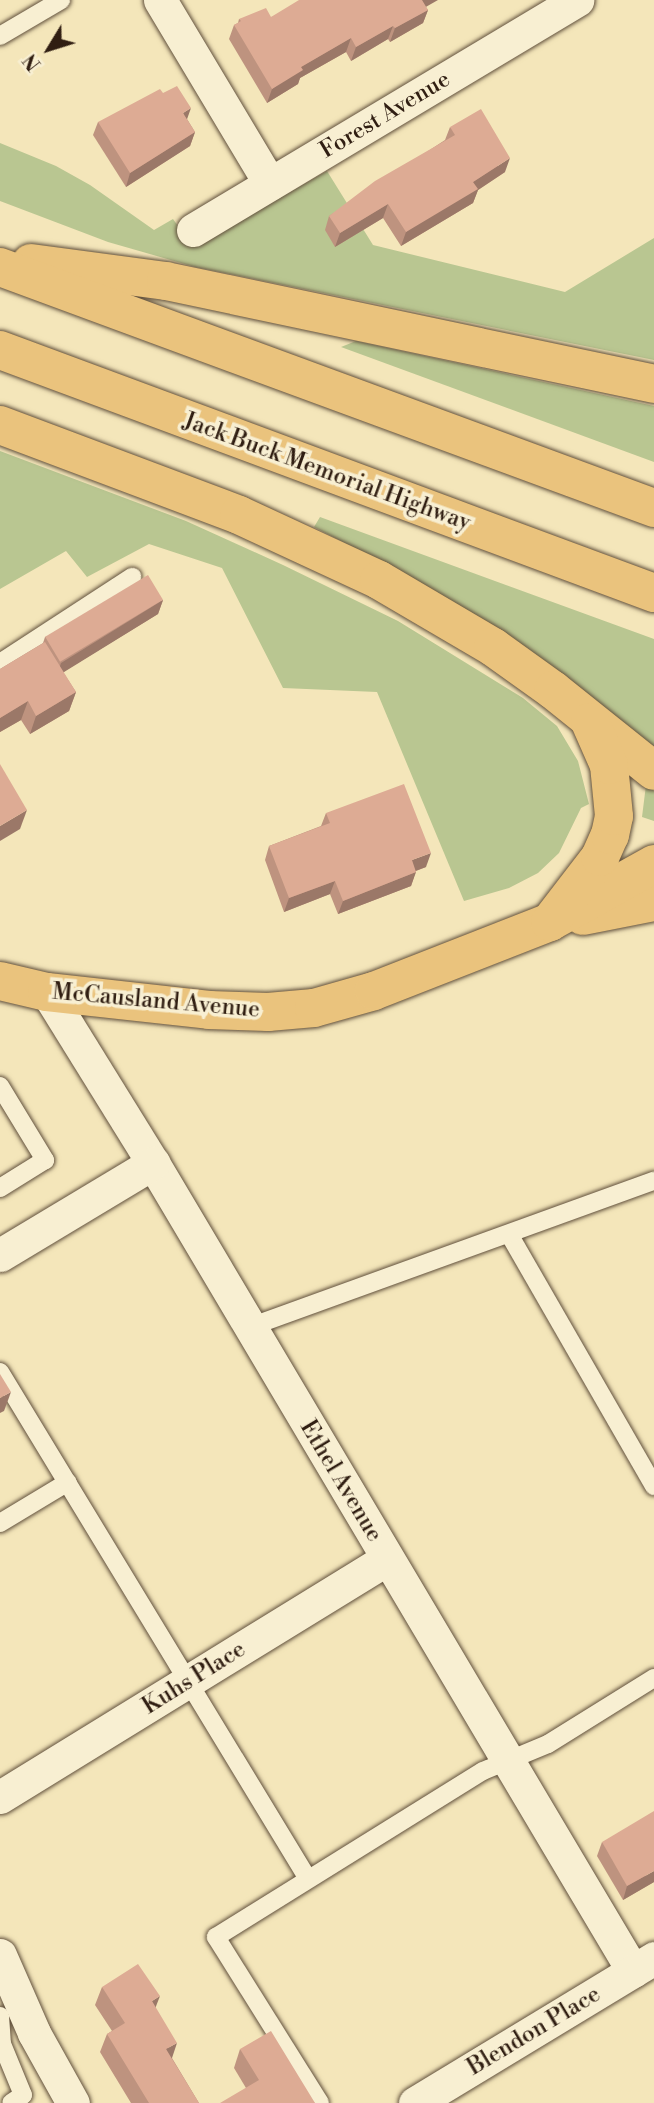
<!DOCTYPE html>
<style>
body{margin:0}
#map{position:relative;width:654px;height:2103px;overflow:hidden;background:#f4e6ba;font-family:"Libre Bodoni",serif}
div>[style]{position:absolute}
.green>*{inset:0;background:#b9c691}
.roads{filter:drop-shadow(0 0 2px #61503c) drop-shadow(0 0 2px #61503c)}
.lane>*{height:18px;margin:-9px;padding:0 9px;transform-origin:9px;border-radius:9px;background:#f8efd2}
.street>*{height:33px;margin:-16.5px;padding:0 16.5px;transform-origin:16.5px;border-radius:16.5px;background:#f8efd2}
.primary>*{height:38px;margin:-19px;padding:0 19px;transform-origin:19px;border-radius:19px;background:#eac37d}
.highway>*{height:38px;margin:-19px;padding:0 19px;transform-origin:19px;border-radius:19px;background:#eac37d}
.wall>*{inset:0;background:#be937f}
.shaded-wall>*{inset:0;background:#9b7868}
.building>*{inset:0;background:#ddab94;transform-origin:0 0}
span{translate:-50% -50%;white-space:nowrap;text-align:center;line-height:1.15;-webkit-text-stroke:7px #f8efd2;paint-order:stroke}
.street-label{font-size:23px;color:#301e12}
.north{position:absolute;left:14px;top:14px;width:70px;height:70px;-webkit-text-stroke:5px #f8efd2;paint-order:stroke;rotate:232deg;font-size:19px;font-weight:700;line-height:28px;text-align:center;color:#301e12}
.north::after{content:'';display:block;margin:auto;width:24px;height:32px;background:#301e12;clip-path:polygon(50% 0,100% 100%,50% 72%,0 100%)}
</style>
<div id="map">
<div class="green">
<i style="clip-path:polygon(0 143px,56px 166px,90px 185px,154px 230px,173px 219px,193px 247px,327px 171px,373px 245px,565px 292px,654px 238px,654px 360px,195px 267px,108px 242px,0 201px)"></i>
<i style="clip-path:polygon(356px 341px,654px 406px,654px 462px,341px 347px)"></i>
<i style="clip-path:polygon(0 451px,186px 521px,283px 565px,398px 621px,523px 698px,557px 726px,578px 761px,589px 804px,581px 808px,559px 853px,538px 873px,509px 888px,464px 901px,377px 692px,283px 688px,222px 568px,149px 544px,87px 577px,66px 551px,0 589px)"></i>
<i style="clip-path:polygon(320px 517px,654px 639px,654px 748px,551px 666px,364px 553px,314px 527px)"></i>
<i style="clip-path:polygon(646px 785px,654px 791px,654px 821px,642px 817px)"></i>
</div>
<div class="roads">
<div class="lane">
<i style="left:0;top:36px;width:71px;rotate:-30.5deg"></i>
<i style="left:0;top:663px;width:158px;rotate:-33.1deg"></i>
<i style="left:0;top:1086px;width:87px;rotate:58.7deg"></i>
<i style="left:45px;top:1160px;width:53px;rotate:148.1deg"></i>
<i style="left:509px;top:1234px;width:291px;rotate:60.1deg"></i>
<i style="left:250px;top:1327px;width:430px;rotate:-19.9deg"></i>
<i style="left:0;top:1372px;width:593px;rotate:58.72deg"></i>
<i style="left:0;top:1523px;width:79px;rotate:-31.1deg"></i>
<i style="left:0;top:2016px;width:28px;rotate:86deg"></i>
<i style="left:2px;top:2044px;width:55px;rotate:67.6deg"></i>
<i style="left:23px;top:2095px;width:14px;rotate:146deg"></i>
<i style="left:320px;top:2103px;width:196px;rotate:-122.1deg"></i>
<i style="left:216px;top:1937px;width:314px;rotate:-31.9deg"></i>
<i style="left:483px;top:1771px;width:70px;rotate:-22.6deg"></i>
<i style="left:548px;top:1744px;width:125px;rotate:-31.9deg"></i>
</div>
<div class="street">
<i style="left:160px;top:0;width:214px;rotate:59.1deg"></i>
<i style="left:193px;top:230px;width:448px;rotate:-30.9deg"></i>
<i style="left:47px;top:992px;width:201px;rotate:58.2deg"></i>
<i style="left:153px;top:1163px;width:940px;rotate:59.29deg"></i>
<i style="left:0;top:1255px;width:179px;rotate:-31deg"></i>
<i style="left:0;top:1797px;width:454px;rotate:-31.6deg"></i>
<i style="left:0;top:1955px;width:85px;rotate:66.4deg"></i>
<i style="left:34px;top:2033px;width:80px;rotate:60.9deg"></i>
<i style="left:415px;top:2103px;width:280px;rotate:-31.2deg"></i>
</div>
<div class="primary">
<i style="left:583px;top:916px;width:72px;rotate:-11.2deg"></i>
<i style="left:0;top:981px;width:48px;rotate:13.2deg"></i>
<i style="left:47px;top:992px;width:163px;rotate:6.3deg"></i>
<i style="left:209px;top:1010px;width:59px;rotate:1.9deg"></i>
<i style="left:268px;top:1012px;width:46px;rotate:-5deg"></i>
<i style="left:314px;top:1008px;width:62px;rotate:-15.8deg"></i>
<i style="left:374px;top:991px;width:189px;rotate:-21.4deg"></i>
<i style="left:550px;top:922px;width:119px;rotate:-29.1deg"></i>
</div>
<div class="highway">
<i style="left:31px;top:263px;width:136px;rotate:7.6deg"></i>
<i style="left:166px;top:281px;width:499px;rotate:11.9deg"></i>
<i style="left:0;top:267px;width:697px;rotate:20.23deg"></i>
<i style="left:0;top:350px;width:698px;rotate:20.38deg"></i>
<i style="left:0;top:425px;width:255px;rotate:20.6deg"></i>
<i style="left:239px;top:515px;width:154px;rotate:24.9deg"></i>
<i style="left:379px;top:580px;width:132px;rotate:30.4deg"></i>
<i style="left:493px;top:647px;width:74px;rotate:35.6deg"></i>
<i style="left:553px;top:690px;width:129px;rotate:38.7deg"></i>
<i style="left:550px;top:922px;width:82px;rotate:-52.4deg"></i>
<i style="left:600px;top:857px;width:24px;rotate:-66deg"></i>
<i style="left:610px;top:835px;width:19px;rotate:-78deg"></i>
<i style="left:614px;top:816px;width:51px;rotate:-95.6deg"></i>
<i style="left:609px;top:765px;width:47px;rotate:-113.8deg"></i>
</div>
</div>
<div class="wall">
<i style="clip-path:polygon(426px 7px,428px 10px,423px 23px,390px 42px,388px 39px,351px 61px,346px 52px,300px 78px,298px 84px,267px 103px,229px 39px,234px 25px,238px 23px,239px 19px)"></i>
<i style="clip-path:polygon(187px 119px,195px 132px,190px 146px,126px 187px,93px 135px,98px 122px)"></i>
<i style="clip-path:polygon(450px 127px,505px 172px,478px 190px,473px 203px,401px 246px,383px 218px,335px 247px,325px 230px,329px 216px,445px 140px)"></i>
<i style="clip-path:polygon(163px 600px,158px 614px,63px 672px,76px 692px,69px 711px,30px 734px,21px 720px,0 732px,0 669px,43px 643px,45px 637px)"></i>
<i style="clip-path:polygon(326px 813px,426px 867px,416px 871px,411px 886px,338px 914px,330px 894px,284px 912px,265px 860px,269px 846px,321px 826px)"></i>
<i style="clip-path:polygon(602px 1842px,654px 1882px,623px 1900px,597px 1856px)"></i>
<i style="clip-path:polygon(102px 1987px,155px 2007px,172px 2058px,199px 2103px,131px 2103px,100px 2052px,107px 2034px,112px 2031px,95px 2005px)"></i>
<i style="clip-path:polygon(240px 2049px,315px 2103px,246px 2088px,234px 2068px)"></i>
</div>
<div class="shaded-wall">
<i style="clip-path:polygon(421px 0,438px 0,417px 12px)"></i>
<i style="clip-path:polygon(428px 10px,423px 23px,390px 42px,395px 28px)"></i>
<i style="clip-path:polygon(393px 26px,388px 39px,351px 61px,356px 47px)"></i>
<i style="clip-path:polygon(351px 38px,346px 52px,300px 78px,298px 84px,267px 103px,272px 89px,301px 67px)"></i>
<i style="clip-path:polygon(191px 108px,186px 122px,183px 113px)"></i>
<i style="clip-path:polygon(195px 132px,190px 146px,126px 187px,130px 173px)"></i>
<i style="clip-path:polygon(510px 158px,505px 172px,478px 190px,473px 203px,401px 246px,406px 232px,473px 182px)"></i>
<i style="clip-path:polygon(388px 204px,383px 218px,335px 247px,340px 233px)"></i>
<i style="clip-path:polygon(163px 600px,158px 614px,56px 677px,61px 663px)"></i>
<i style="clip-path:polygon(76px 692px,69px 711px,30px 734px,36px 716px)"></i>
<i style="clip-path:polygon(28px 701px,21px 720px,0 732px,0 718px)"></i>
<i style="clip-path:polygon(27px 810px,20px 829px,0 841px,0 826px)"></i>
<i style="clip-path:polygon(431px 853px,426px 867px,407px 874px,412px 860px)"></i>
<i style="clip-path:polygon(416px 872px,411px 886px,338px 914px,343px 901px)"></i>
<i style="clip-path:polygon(335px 881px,330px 894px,284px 912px,289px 898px)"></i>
<i style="clip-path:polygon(11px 1392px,4px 1411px,0 1413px,0 1398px)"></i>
<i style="clip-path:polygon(654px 1871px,654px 1882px,623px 1900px,627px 1886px)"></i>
<i style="clip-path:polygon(160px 1996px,153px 2014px,152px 2001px)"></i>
<i style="clip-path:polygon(177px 2043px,171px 2061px,166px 2049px)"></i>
</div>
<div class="building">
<i style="clip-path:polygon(299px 0,422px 0,428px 10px,395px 28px,393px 26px,356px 47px,351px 38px,301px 67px,303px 70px,272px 89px,234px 25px,241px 21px,239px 19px,266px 8px,271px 17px)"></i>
<i style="clip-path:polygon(177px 86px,191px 108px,183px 113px,195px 132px,130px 173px,98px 122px,160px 89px,163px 93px)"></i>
<i style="clip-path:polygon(481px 109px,510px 158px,473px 182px,478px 189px,406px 232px,388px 204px,340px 233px,329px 216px,375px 181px,455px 135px,450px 127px)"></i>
<i style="left:148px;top:575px;width:29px;height:120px;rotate:59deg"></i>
<i style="clip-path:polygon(45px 642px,76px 692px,36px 716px,28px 701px,0 718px,0 669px)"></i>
<i style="clip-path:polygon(0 764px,27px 810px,0 826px)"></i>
<i style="clip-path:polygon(404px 784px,431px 853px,412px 860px,416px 872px,343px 901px,335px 881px,289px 898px,269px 846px,330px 823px,326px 813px)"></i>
<i style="clip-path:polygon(0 1374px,11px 1392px,0 1398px)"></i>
<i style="clip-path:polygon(654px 1811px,654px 1871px,627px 1886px,602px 1842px)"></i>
<i style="clip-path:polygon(138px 1964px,160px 1996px,152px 2001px,177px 2043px,166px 2049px,199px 2103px,149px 2103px,107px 2034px,125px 2023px,102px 1987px)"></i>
<i style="clip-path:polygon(271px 2031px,315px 2103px,220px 2103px,259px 2080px,240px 2049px)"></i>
</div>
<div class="street-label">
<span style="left:385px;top:115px;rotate:-31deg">Forest Avenue</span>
<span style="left:327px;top:472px;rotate:20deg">Jack Buck Memorial Highway</span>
<span style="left:156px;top:1001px;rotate:5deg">McCausland Avenue</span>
<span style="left:341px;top:1481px;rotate:59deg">Ethel Avenue</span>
<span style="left:194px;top:1678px;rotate:-32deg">Kuhs Place</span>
<span style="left:534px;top:2031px;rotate:-31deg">Blendon Place</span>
</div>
<div class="north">N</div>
</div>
